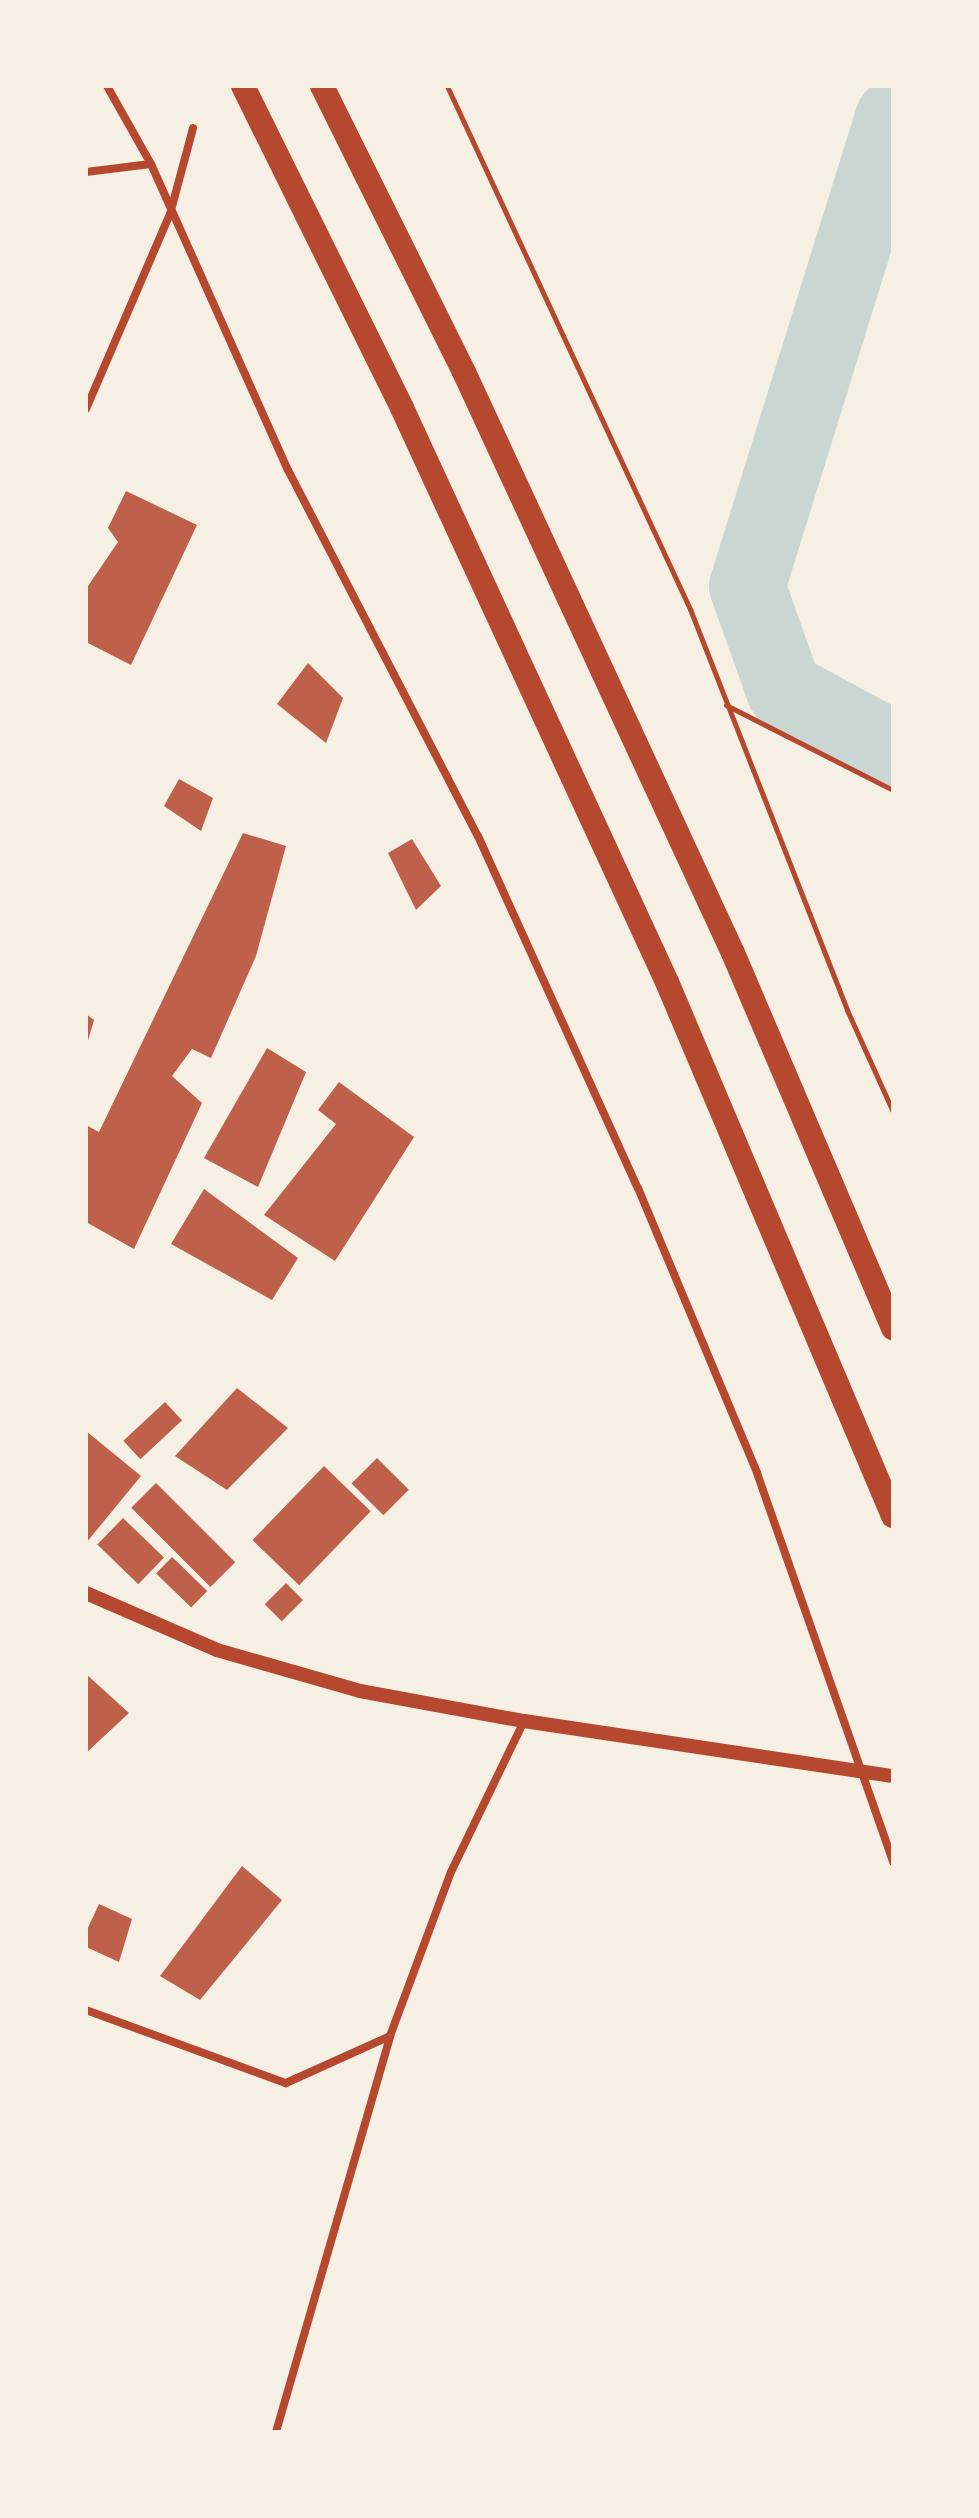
<!DOCTYPE html>
<style>
body{margin:0}
#map{position:relative;width:979px;height:2518px;overflow:hidden;background:#f6efe4;font-family:Arial,sans-serif}
div>[style]{position:absolute}
.river>*{height:76px;margin:-38px;padding:0 38px;transform-origin:38px;border-radius:38px;background:#c9d6d2}
.building>*{inset:0;background:#bf614a;transform-origin:0 0}
.path>*{height:5px;margin:-2.5px;padding:0 2.5px;transform-origin:2.5px;border-radius:2.5px;background:#b5482f}
.minor>*{height:8px;margin:-4px;padding:0 4px;transform-origin:4px;border-radius:4px;background:#b5482f}
.tertiary>*{height:14px;margin:-7px;padding:0 7px;transform-origin:7px;border-radius:7px;background:#b5482f}
.motorway>*{height:24px;margin:-12px;padding:0 12px;transform-origin:12px;border-radius:12px;background:#b5482f}
span{translate:-50% -50%;white-space:nowrap;text-align:center;line-height:1.15;-webkit-text-stroke:6px #f6efe4;paint-order:stroke}
.frame{position:absolute;inset:0;border:88px solid #f6efe4;pointer-events:none}
</style>
<div id="map">
<div class="river">
<i style="left:893px;top:118px;width:490px;rotate:107.3deg"></i>
<i style="left:747px;top:586px;width:110px;rotate:70.4deg"></i>
<i style="left:784px;top:690px;width:124px;rotate:28.4deg"></i>
</div>
<div class="building">
<i style="clip-path:polygon(126px 491px,197px 525px,131px 665px,86px 642px,86px 589px,118px 542px,108px 528px)"></i>
<i style="clip-path:polygon(308px 663px,343px 698px,326px 743px,277px 704px)"></i>
<i style="clip-path:polygon(179px 779px,213px 798px,201px 831px,164px 806px)"></i>
<i style="clip-path:polygon(243px 833px,286px 846px,256px 956px,211px 1058px,192px 1049px,172px 1076px,202px 1103px,134px 1249px,86px 1222px,86px 1125px,99px 1132px)"></i>
<i style="clip-path:polygon(412px 839px,441px 886px,416px 910px,388px 853px)"></i>
<i style="clip-path:polygon(86px 1014px,94px 1020px,87px 1044px,86px 1044px)"></i>
<i style="clip-path:polygon(267px 1048px,306px 1072px,258px 1187px,204px 1158px)"></i>
<i style="clip-path:polygon(339px 1082px,414px 1137px,335px 1261px,264px 1215px,336px 1124px,318px 1110px)"></i>
<i style="clip-path:polygon(204px 1189px,298px 1258px,272px 1300px,171px 1244px)"></i>
<i style="clip-path:polygon(237px 1388px,288px 1428px,227px 1490px,175px 1456px)"></i>
<i style="left:165px;top:1402px;width:25px;height:57px;rotate:47deg"></i>
<i style="clip-path:polygon(86px 1431px,141px 1476px,86px 1543px)"></i>
<i style="left:377px;top:1458px;width:45px;height:36px;rotate:45deg"></i>
<i style="left:324px;top:1466px;width:65px;height:103px;rotate:44deg"></i>
<i style="left:156px;top:1483px;width:112px;height:35px;rotate:45deg"></i>
<i style="left:123px;top:1518px;width:57px;height:37px;rotate:44deg"></i>
<i style="left:172px;top:1557px;width:49px;height:23px;rotate:44deg"></i>
<i style="left:286px;top:1583px;width:24px;height:30px;rotate:45deg"></i>
<i style="clip-path:polygon(86px 1674px,129px 1713px,86px 1753px)"></i>
<i style="clip-path:polygon(242px 1866px,282px 1900px,200px 2000px,160px 1976px)"></i>
<i style="clip-path:polygon(99px 1904px,132px 1919px,119px 1962px,86px 1947px,86px 1932px)"></i>
</div>
<div class="path">
<i style="left:447px;top:86px;width:577px;rotate:65.08deg"></i>
<i style="left:690px;top:609px;width:431px;rotate:68.6deg"></i>
<i style="left:847px;top:1010px;width:112px;rotate:65.7deg"></i>
<i style="left:726px;top:705px;width:187px;rotate:27deg"></i>
</div>
<div class="minor">
<i style="left:107px;top:86px;width:90px;rotate:60.6deg"></i>
<i style="left:151px;top:164px;width:335px;rotate:65.9deg"></i>
<i style="left:288px;top:470px;width:412px;rotate:62.6deg"></i>
<i style="left:478px;top:836px;width:387px;rotate:65.6deg"></i>
<i style="left:638px;top:1188px;width:309px;rotate:67.3deg"></i>
<i style="left:757px;top:1473px;width:412px;rotate:70.7deg"></i>
<i style="left:86px;top:172px;width:65px;rotate:-7deg"></i>
<i style="left:86px;top:409px;width:212px;rotate:-66.7deg"></i>
<i style="left:170px;top:214px;width:89px;rotate:-75deg"></i>
<i style="left:86px;top:2010px;width:213px;rotate:20.1deg"></i>
<i style="left:286px;top:2083px;width:114px;rotate:-24.3deg"></i>
<i style="left:276px;top:2432px;width:412px;rotate:-73.9deg"></i>
<i style="left:390px;top:2036px;width:175px;rotate:-69.6deg"></i>
<i style="left:451px;top:1872px;width:168px;rotate:-64.2deg"></i>
</div>
<div class="tertiary">
<i style="left:86px;top:1593px;width:143px;rotate:23.5deg"></i>
<i style="left:217px;top:1650px;width:149px;rotate:16deg"></i>
<i style="left:360px;top:1691px;width:167px;rotate:10.4deg"></i>
<i style="left:524px;top:1721px;width:373px;rotate:8.5deg"></i>
</div>
<div class="motorway">
<i style="left:243px;top:86px;width:359px;rotate:63.7deg"></i>
<i style="left:402px;top:408px;width:632px;rotate:65.22deg"></i>
<i style="left:667px;top:982px;width:580px;rotate:67.06deg"></i>
<i style="left:322px;top:86px;width:319px;rotate:63.6deg"></i>
<i style="left:464px;top:372px;width:640px;rotate:65.16deg"></i>
<i style="left:733px;top:953px;width:408px;rotate:66.9deg"></i>
</div>
<div class="frame"></div>
</div>
